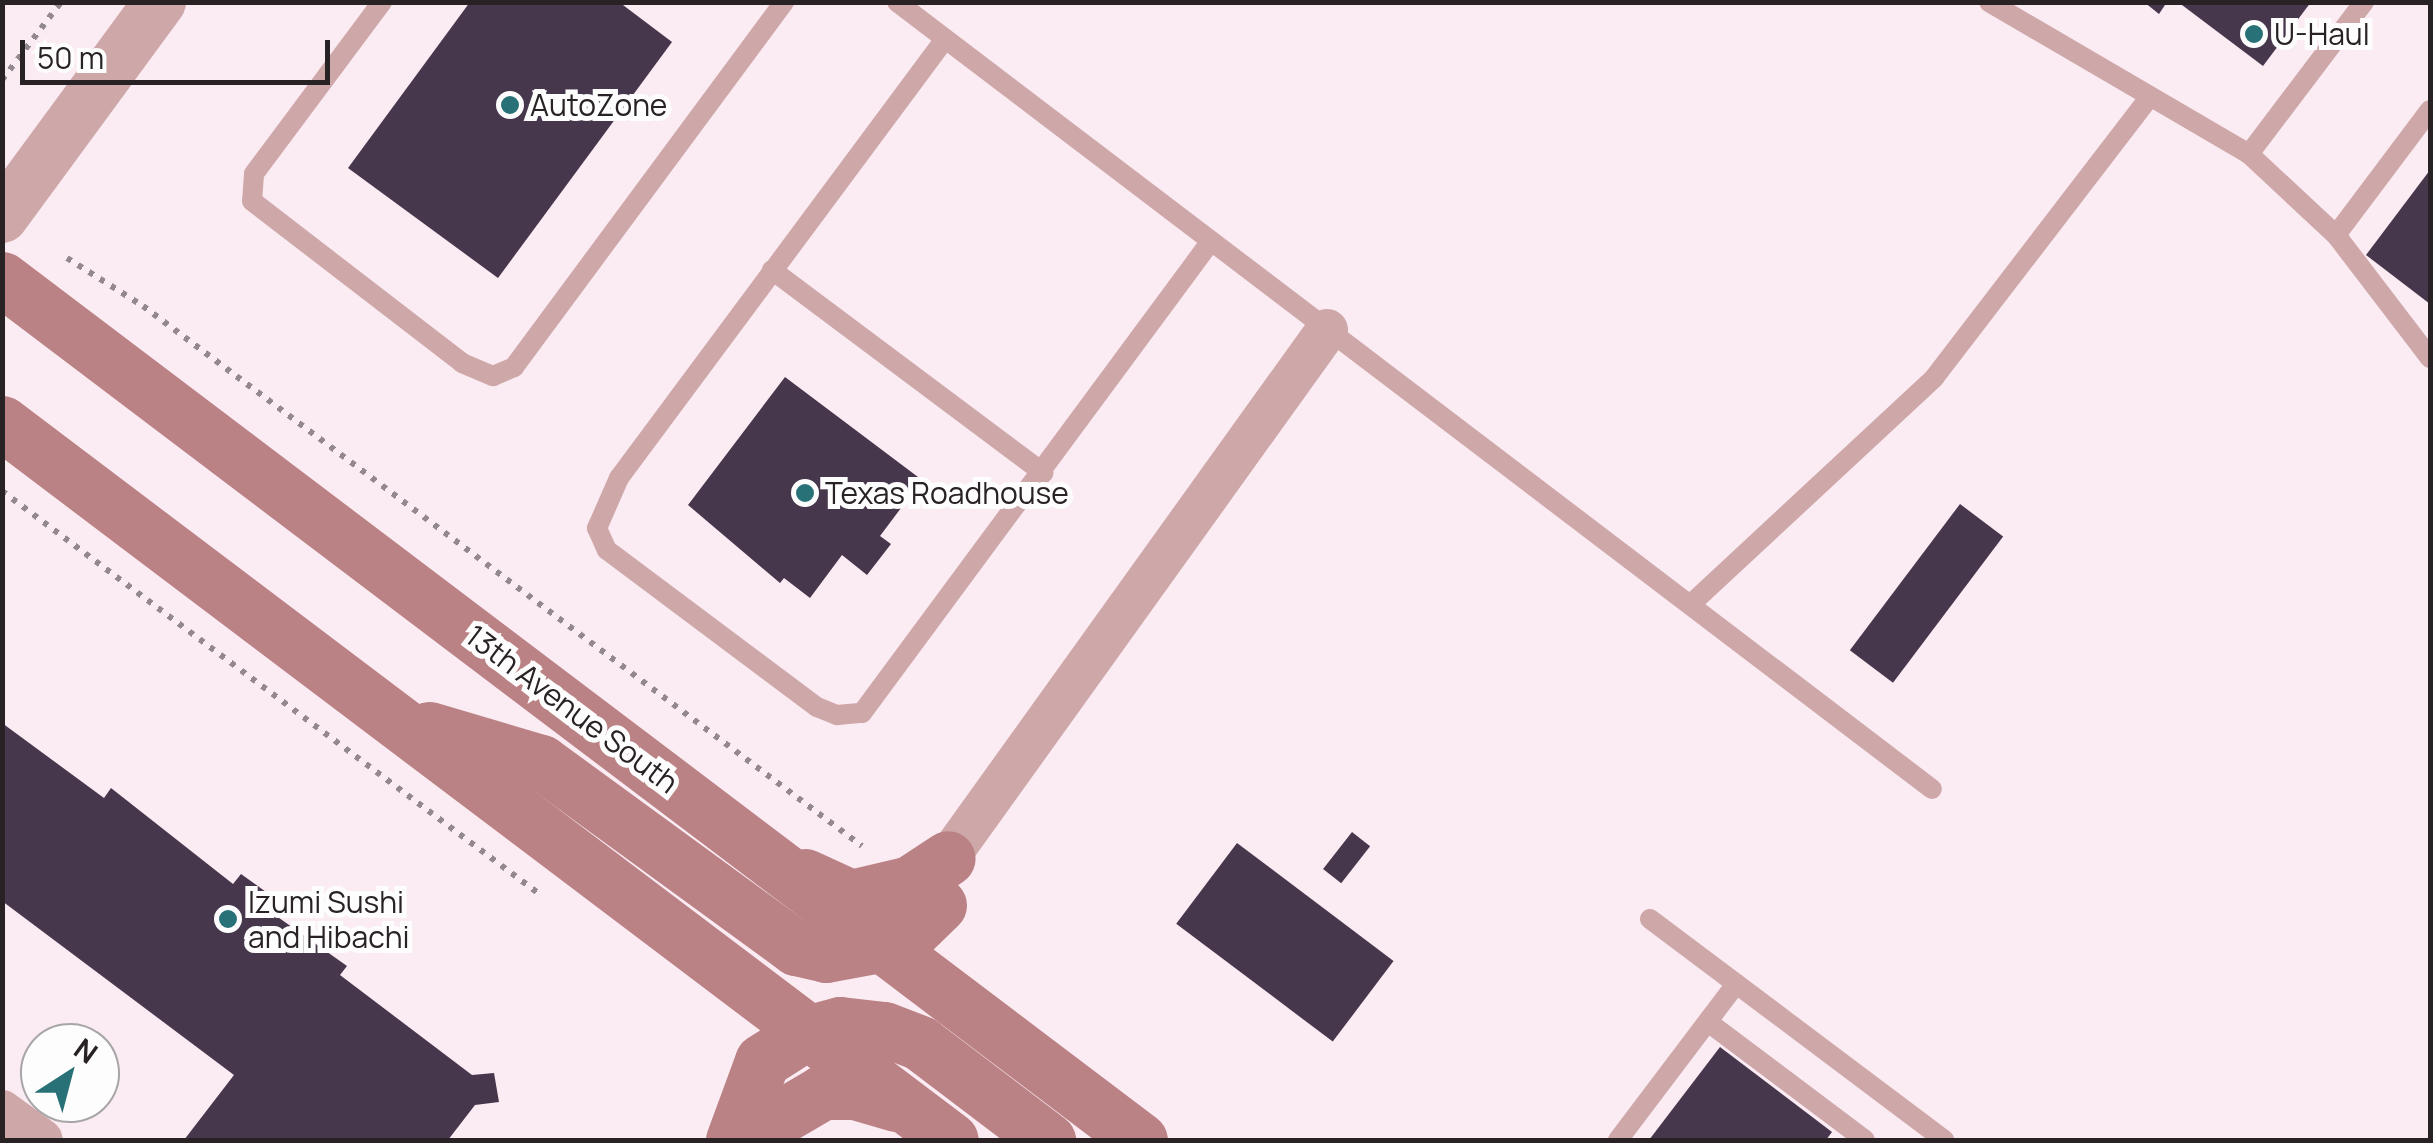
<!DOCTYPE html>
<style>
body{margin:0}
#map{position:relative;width:2433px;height:1143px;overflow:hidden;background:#fbebf3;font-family:Manrope,sans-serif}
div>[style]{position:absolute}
.building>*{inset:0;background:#47374d;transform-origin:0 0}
.path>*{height:6px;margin-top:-3px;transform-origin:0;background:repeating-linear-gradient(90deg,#93888e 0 5px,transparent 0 13px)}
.service>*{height:20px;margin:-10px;padding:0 10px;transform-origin:10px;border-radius:10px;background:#cea7a9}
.minor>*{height:42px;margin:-21px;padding:0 21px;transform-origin:21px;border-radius:21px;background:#cea7a9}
.tertiary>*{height:52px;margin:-26px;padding:0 26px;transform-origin:26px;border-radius:26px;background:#cea7a9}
.secondary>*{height:55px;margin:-27.5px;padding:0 27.5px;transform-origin:27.5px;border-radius:27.5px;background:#bb8286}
.dots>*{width:28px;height:28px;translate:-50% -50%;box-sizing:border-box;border:5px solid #fdfdfd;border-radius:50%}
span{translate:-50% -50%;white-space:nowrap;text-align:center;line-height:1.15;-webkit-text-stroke:10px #fdfdfd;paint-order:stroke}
.poi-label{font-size:30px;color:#282225}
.left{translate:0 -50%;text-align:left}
.street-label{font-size:30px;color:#282225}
.frame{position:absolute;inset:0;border:5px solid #282225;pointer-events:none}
.north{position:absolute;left:20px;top:1023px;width:100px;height:100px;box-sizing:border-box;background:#fdfdfd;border:2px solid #a8a5a7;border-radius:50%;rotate:36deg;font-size:28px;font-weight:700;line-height:40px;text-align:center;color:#282225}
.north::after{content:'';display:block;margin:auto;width:35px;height:45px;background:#277177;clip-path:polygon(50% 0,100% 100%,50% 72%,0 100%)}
.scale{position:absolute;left:20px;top:40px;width:310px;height:45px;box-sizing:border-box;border:5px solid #282225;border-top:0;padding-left:12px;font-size:30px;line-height:35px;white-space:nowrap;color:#282225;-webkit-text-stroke:8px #fdfdfd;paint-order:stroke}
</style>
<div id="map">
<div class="building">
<i style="clip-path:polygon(470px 2px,619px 2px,672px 42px,498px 278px,348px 168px)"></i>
<i style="clip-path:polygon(2144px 2px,2167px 2px,2159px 14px)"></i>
<i style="clip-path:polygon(2178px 2px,2311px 2px,2263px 66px)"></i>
<i style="clip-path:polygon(2430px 170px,2430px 304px,2366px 255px)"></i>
<i style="clip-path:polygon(785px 377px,922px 480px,880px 536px,891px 544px,867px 575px,842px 555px,810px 598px,784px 578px,780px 583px,688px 505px)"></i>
<i style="left:1960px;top:504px;width:54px;height:183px;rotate:37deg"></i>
<i style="clip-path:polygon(2px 723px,104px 798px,111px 788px,233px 884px,241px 874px,266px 892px,258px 903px,347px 966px,340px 975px,472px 1075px,494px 1073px,499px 1102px,475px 1105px,448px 1140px,184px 1140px,234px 1075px,2px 901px)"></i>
<i style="left:1352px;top:832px;width:23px;height:47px;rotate:38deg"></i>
<i style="left:1237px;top:843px;width:196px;height:101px;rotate:37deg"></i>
<i style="clip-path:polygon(1720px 1047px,1832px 1132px,1826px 1140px,1649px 1140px)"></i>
</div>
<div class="path">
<i style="left:2px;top:80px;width:98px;rotate:-52.9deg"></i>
<i style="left:67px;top:258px;width:90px;rotate:32.3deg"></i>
<i style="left:143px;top:306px;width:899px;rotate:36.91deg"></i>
<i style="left:2px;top:491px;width:675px;rotate:36.87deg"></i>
</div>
<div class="service">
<i style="left:382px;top:2px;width:214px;rotate:126.7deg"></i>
<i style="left:254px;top:174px;width:27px;rotate:94deg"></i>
<i style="left:252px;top:201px;width:265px;rotate:37.6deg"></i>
<i style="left:462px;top:363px;width:34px;rotate:23deg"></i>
<i style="left:493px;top:376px;width:23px;rotate:-23deg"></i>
<i style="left:514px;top:367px;width:454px;rotate:-53.5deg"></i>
<i style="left:897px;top:2px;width:1300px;rotate:37.25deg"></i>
<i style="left:1989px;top:2px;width:301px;rotate:30.3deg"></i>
<i style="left:2249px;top:154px;width:119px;rotate:43deg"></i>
<i style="left:2336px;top:235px;width:155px;rotate:52.6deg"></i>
<i style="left:945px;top:39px;width:547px;rotate:126.6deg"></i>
<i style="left:619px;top:478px;width:55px;rotate:113.7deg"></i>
<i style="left:597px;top:528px;width:24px;rotate:66deg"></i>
<i style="left:607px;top:550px;width:262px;rotate:36.8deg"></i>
<i style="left:817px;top:707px;width:22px;rotate:22deg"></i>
<i style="left:837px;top:715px;width:25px;rotate:-5deg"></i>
<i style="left:862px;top:713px;width:587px;rotate:-53.52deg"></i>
<i style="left:2249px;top:154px;width:191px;rotate:-52.9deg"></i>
<i style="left:2336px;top:235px;width:156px;rotate:-53.1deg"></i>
<i style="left:772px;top:270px;width:339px;rotate:36.8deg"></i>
<i style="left:1691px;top:604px;width:332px;rotate:-42.9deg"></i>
<i style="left:1934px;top:378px;width:354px;rotate:-52.5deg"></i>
<i style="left:1650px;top:919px;width:368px;rotate:36.9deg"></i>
<i style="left:1708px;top:1022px;width:196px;rotate:36.9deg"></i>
<i style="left:1618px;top:1140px;width:196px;rotate:-52.9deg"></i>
</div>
<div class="minor">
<i style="left:948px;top:858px;width:650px;rotate:-54.33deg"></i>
<i style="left:2px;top:1111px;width:49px;rotate:35.9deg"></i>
</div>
<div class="tertiary">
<i style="left:2px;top:217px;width:267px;rotate:-53.7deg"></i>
</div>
<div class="secondary">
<i style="left:2px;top:279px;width:1427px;rotate:37.11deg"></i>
<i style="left:2px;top:423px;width:1189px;rotate:37.07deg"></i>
<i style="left:429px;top:729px;width:117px;rotate:16.4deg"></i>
<i style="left:541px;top:762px;width:316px;rotate:36.1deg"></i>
<i style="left:796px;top:948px;width:31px;rotate:13deg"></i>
<i style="left:826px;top:955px;width:55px;rotate:-10.5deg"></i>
<i style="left:880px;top:945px;width:27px;rotate:-17deg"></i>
<i style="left:906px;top:937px;width:46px;rotate:-44.1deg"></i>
<i style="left:805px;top:876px;width:51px;rotate:24.5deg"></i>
<i style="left:851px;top:897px;width:61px;rotate:-13.3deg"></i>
<i style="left:910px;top:883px;width:45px;rotate:-33.3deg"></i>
<i style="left:733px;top:1140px;width:84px;rotate:-69.8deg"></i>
<i style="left:762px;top:1061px;width:52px;rotate:-32.5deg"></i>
<i style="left:806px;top:1033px;width:35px;rotate:-15deg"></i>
<i style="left:840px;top:1024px;width:44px;rotate:6.5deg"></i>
<i style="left:884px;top:1029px;width:39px;rotate:21deg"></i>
<i style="left:920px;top:1043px;width:161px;rotate:37.2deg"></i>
<i style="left:741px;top:1140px;width:95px;rotate:-30.3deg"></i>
<i style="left:823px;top:1092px;width:32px"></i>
<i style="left:855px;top:1092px;width:43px;rotate:16.3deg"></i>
</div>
<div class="dots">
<i style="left:2254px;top:34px;background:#277177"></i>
<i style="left:510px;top:105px;background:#277177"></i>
<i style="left:805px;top:493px;background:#277177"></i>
<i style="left:228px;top:919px;background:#277177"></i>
</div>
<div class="poi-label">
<span class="left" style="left:2274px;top:34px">U-Haul</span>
<span class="left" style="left:530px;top:105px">AutoZone</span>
<span class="left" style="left:825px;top:493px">Texas Roadhouse</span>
<span class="left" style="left:248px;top:919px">Izumi Sushi<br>and Hibachi</span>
</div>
<div class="street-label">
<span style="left:572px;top:709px;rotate:37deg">13th Avenue South</span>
</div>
<div class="frame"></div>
<div class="north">N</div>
<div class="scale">50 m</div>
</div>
